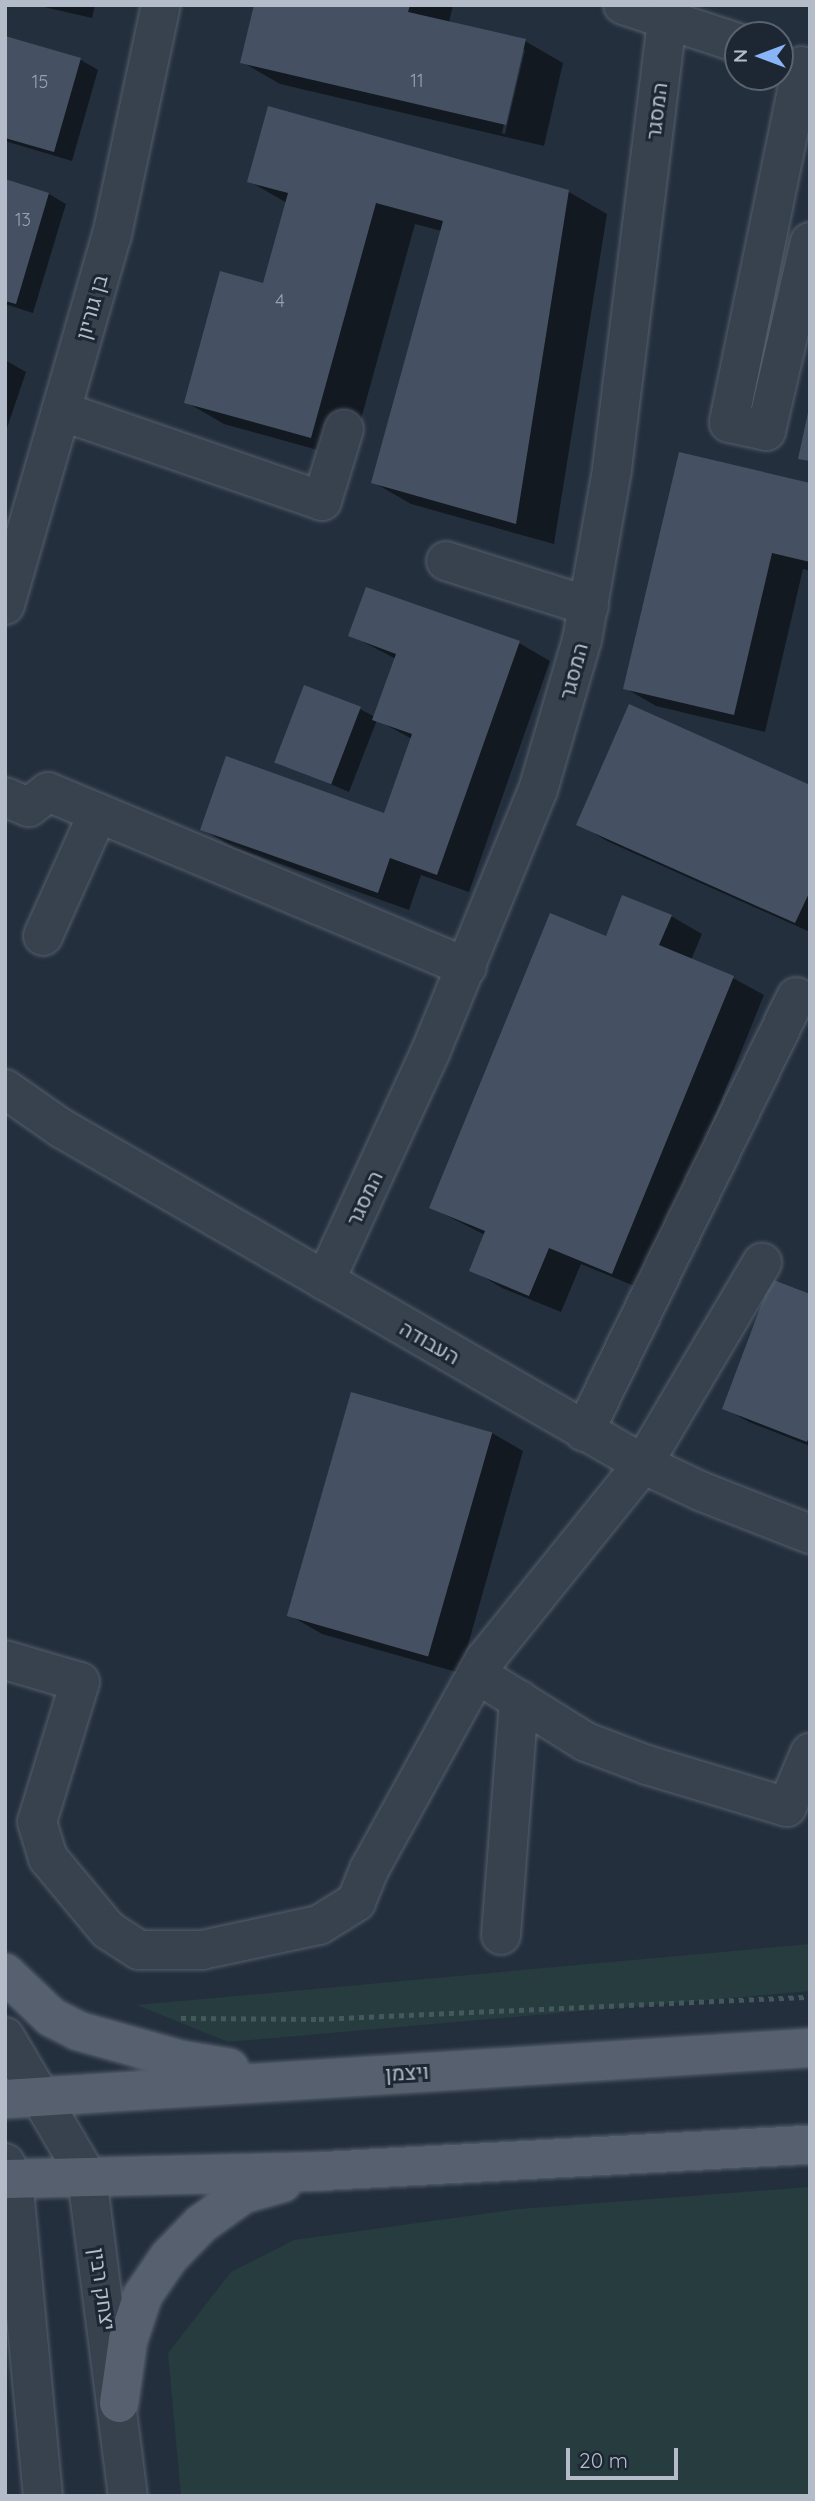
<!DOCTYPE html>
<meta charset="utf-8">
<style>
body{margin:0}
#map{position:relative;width:815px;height:2501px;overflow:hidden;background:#242f3e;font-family:Quicksand,Heebo,sans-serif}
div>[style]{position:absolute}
.green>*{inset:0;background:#263c3f}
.shadow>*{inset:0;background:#0007}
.building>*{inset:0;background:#455162;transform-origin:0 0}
.path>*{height:4.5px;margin-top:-2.25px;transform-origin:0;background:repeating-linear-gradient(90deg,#44595c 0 5px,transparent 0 10px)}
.roads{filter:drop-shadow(0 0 2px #565f6c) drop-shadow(0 0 2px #565f6c)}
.minor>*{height:38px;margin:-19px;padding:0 19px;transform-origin:19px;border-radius:19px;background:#38414e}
.major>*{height:38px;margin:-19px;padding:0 19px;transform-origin:19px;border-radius:19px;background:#56606e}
span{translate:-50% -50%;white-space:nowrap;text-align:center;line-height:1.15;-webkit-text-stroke:6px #1d2633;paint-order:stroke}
.number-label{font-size:18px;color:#98a1af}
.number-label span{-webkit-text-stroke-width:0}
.street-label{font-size:21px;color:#b4bcc9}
.frame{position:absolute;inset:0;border:7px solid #b4bcc9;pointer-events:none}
.north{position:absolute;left:724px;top:21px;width:70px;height:70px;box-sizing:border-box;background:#1d2633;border:2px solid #59626f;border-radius:50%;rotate:270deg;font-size:19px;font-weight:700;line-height:28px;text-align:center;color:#b4bcc9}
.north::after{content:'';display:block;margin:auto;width:24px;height:32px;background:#8ab4f8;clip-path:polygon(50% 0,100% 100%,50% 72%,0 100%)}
.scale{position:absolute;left:566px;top:2448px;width:112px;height:32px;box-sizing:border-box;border:4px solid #b4bcc9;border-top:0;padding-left:9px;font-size:21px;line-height:24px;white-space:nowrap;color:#b4bcc9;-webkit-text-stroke:5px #1d2633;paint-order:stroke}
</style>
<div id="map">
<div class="green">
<i style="clip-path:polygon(810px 1944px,810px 1991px,228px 2042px,137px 2005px)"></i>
<i style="clip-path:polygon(810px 2187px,810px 2496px,181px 2496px,168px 2353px,231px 2272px,294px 2240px,519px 2209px)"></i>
</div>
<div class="shadow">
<i style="clip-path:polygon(35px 5px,95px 5px,92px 18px)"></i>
<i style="clip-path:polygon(evenodd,255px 5px,453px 5px,449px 23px,525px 41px,563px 63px,544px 146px,280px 84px,242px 62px,255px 5px,521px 50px,525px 50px,505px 134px,502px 133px,521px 50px)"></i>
<i style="clip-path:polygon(5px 38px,81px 60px,98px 70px,72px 161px,5px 141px)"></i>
<i style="clip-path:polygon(5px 181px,49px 194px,66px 204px,33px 313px,5px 304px)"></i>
<i style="clip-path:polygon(249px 181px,569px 192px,607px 214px,554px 544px,411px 504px,373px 482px,442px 231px,415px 224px,350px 459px,224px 424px,186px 402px,264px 285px,287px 203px)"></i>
<i style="clip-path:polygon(5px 360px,26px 372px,5px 434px)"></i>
<i style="clip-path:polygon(810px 485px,810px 571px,803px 569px,765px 732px,656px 706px,625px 688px)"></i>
<i style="clip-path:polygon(350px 635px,519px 643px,550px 661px,469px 892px,421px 875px,409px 910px,233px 847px,202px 829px,385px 815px,412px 739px,377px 720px,349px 792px,277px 761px,360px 709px,375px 717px,396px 659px)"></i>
<i style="clip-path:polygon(810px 787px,810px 932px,609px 842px,578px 824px)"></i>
<i style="clip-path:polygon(671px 916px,702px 934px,691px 960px,733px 978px,764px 995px,644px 1290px,581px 1264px,561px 1312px,502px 1288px,472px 1270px,485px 1235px,432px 1208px,606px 938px)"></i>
<i style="clip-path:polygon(810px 1296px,810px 1446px,749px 1422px,724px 1408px)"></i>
<i style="clip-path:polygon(352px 1394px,492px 1433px,523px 1451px,460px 1673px,322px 1634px,291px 1616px)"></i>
</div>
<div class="building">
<i style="clip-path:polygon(254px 5px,410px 5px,408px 12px,526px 39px,506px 125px,240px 63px)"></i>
<i style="clip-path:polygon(5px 36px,81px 58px,54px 152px,5px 138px)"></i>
<i style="clip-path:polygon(268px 106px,569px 190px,516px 524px,371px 483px,443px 221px,376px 203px,311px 438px,184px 403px,220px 271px,263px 283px,288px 193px,247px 182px)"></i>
<i style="clip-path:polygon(5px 179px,49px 193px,16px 304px,5px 301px)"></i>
<i style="clip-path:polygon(809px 408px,810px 408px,810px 461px,798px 459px)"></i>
<i style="clip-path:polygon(679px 452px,810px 483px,810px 562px,772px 553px,734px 715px,623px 689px)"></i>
<i style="clip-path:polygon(366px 587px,520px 641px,437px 875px,390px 858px,378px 893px,200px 830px,226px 756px,384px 813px,412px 734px,372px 720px,396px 654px,348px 636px)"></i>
<i style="left:304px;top:685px;width:61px;height:83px;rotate:21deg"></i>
<i style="clip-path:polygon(629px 704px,810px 785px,810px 891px,795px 923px,576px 825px)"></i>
<i style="clip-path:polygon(622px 895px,672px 915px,659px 945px,734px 976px,612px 1274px,549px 1248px,529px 1296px,469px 1271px,485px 1231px,429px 1208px,550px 913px,606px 936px)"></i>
<i style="clip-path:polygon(771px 1279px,810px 1294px,810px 1434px,807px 1442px,722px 1409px)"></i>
<i style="left:351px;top:1392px;width:147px;height:233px;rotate:16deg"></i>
</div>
<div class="path">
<i style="left:181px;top:2018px;width:138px;rotate:0.4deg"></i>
<i style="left:319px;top:2019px;width:491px;rotate:-2.6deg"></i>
</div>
<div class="roads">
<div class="minor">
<i style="left:623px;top:5px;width:121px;rotate:18.3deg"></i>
<i style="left:802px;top:66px;width:364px;rotate:101.6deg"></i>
<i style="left:729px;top:423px;width:38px;rotate:12deg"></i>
<i style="left:766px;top:431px;width:194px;rotate:-76.9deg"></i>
<i style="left:61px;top:411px;width:276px;rotate:19deg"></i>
<i style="left:322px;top:501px;width:75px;rotate:-73deg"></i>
<i style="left:446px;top:561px;width:150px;rotate:17.5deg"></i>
<i style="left:5px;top:605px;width:385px;rotate:-73.9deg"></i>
<i style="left:112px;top:235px;width:235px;rotate:-78deg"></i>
<i style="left:5px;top:797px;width:26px;rotate:23deg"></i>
<i style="left:29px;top:807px;width:24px;rotate:-38deg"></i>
<i style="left:48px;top:792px;width:454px;rotate:22.7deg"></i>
<i style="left:43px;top:936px;width:135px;rotate:-65.9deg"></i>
<i style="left:5px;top:1089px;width:68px;rotate:34.9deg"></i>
<i style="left:61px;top:1128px;width:672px;rotate:30deg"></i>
<i style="left:643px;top:1464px;width:63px;rotate:25.3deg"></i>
<i style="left:700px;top:1491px;width:118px;rotate:21.4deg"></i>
<i style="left:325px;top:1281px;width:251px;rotate:-65.3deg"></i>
<i style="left:430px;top:1053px;width:284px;rotate:-67.7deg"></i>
<i style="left:538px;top:790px;width:156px;rotate:-73.7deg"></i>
<i style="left:582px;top:640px;width:174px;rotate:-80deg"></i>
<i style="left:612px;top:469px;width:452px;rotate:-83deg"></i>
<i style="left:584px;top:1432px;width:484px;rotate:-64deg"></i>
<i style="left:5px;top:1660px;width:78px;rotate:16.3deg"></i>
<i style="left:80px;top:1682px;width:146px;rotate:107.1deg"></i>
<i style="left:37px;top:1822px;width:38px;rotate:73deg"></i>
<i style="left:48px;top:1858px;width:94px;rotate:50.2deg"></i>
<i style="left:108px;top:1930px;width:37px;rotate:33deg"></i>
<i style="left:139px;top:1950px;width:63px"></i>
<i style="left:202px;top:1950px;width:120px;rotate:-12.1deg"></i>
<i style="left:319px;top:1925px;width:44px;rotate:-31.9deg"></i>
<i style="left:356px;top:1902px;width:37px;rotate:-68deg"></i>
<i style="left:370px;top:1868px;width:236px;rotate:-61.2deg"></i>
<i style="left:484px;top:1661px;width:253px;rotate:-51.1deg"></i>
<i style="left:643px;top:1464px;width:234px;rotate:-59.4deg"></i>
<i style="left:477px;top:1674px;width:128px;rotate:32deg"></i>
<i style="left:586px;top:1742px;width:65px;rotate:20.7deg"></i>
<i style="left:647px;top:1765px;width:146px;rotate:16.7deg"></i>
<i style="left:787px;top:1807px;width:59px;rotate:-66.9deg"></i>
<i style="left:501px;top:1935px;width:236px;rotate:-85.6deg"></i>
<i style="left:5px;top:2037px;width:162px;rotate:59.6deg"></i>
<i style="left:87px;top:2177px;width:322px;rotate:82.7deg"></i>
<i style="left:5px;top:2163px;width:18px;rotate:63deg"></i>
<i style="left:13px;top:2179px;width:318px;rotate:84.6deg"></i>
</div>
<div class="major">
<i style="left:5px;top:1973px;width:64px;rotate:43.7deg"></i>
<i style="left:51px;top:2017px;width:30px;rotate:27deg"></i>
<i style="left:78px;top:2031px;width:107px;rotate:15.7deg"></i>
<i style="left:181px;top:2060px;width:49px;rotate:9.5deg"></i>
<i style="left:5px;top:2099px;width:807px;rotate:-3.63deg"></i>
<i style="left:5px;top:2179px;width:319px;rotate:-1.4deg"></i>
<i style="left:324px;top:2171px;width:487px;rotate:-3.1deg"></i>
<i style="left:119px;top:2403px;width:64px;rotate:-81.9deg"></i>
<i style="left:128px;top:2340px;width:47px;rotate:-71.6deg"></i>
<i style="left:143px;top:2295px;width:46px;rotate:-55.6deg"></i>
<i style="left:169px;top:2257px;width:46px;rotate:-45.9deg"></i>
<i style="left:201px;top:2224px;width:52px;rotate:-35.5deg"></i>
<i style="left:243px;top:2194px;width:41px;rotate:-15.8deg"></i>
</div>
</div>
<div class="number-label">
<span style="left:417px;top:81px">11</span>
<span style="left:40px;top:82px">15</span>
<span style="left:23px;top:220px">13</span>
<span style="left:280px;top:301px">4</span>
</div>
<div class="street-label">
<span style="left:656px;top:111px;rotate:-83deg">המסגר</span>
<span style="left:91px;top:307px;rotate:-74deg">בן גוריון</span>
<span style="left:573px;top:671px;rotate:-75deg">המסגר</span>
<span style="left:364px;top:1198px;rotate:-65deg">המסגר</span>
<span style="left:430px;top:1342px;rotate:30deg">העבודה</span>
<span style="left:407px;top:2072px;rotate:-3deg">ויצמן</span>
<span style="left:103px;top:2289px;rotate:82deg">יצחק רבין</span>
</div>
<div class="frame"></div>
<div class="north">N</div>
<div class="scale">20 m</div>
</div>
